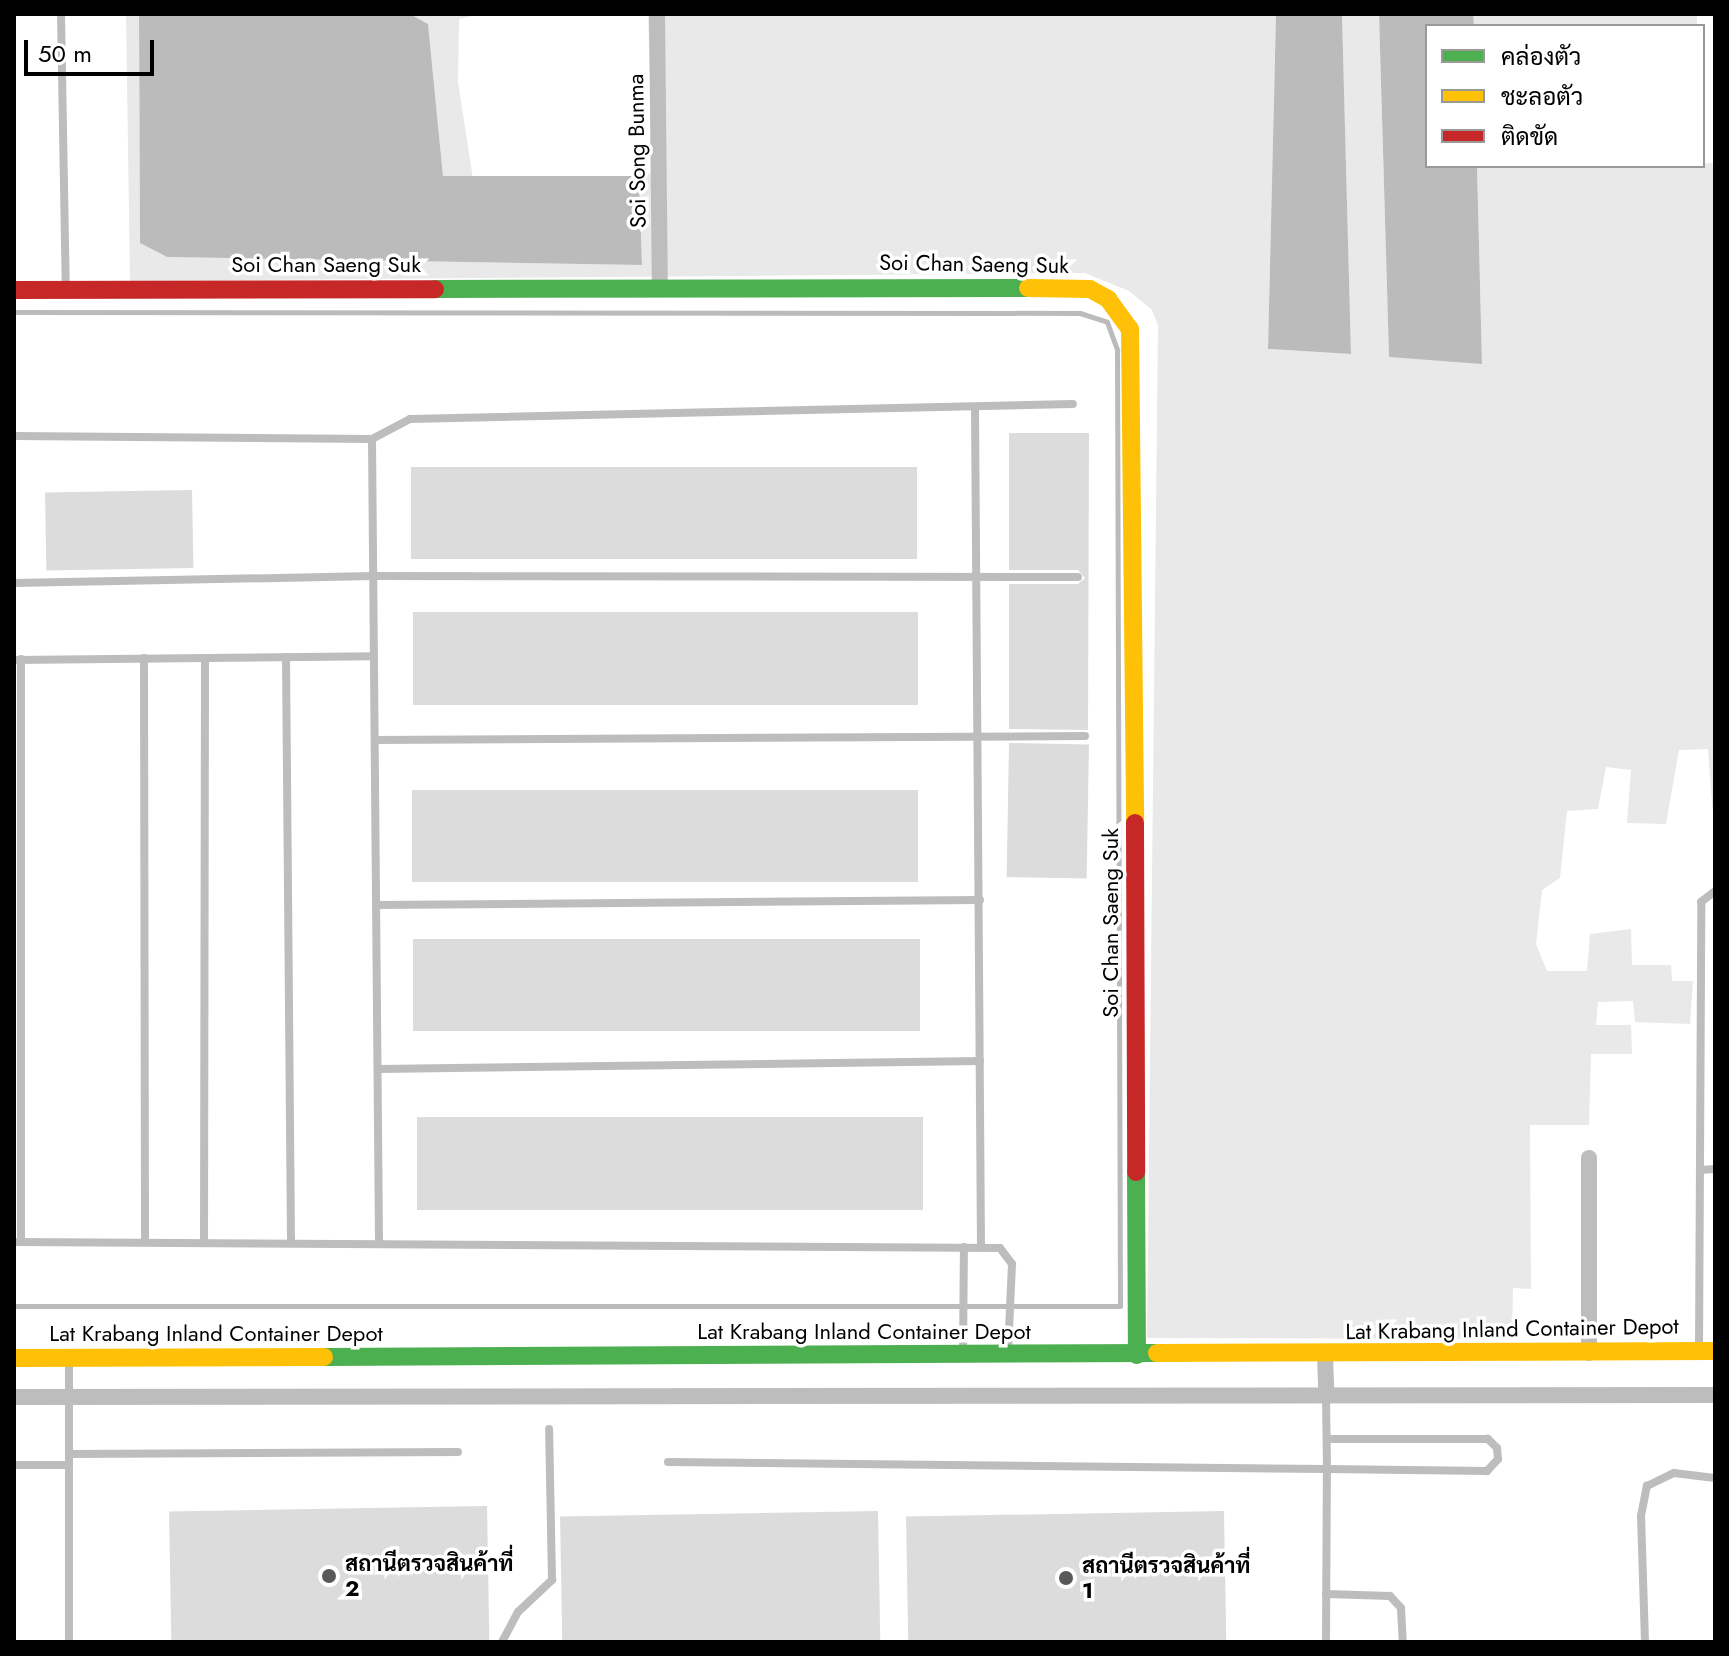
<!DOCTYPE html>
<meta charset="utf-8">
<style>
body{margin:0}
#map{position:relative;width:1729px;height:1656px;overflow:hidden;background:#fff;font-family:Jost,Sarabun,sans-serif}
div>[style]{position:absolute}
.green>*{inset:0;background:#e9e9e9;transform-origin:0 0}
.water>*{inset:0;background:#bbb}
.stream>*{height:5px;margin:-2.5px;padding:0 2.5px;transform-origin:2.5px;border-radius:2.5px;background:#bbb}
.building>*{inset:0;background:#dcdcdc;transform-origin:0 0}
.lane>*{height:8px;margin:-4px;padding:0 4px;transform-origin:4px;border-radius:4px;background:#bdbdbd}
.street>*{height:16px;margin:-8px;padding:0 8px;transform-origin:8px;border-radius:8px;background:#bdbdbd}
.fast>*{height:18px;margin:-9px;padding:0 9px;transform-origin:9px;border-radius:9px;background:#4caf50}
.slow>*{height:18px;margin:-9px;padding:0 9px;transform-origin:9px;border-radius:9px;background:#ffc107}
.jam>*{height:18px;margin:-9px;padding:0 9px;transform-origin:9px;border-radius:9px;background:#c62828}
.dots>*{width:22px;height:22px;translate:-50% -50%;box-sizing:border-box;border:4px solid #fff;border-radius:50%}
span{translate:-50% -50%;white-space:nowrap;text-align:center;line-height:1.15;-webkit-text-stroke:7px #fff;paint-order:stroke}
.street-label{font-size:22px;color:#000}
.poi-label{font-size:22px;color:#000;font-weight:700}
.left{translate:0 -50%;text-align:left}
.frame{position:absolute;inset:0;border:16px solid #000;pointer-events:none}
.legend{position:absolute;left:1425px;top:24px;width:280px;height:144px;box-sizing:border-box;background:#fff;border:2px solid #999;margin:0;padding:10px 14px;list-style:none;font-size:24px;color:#000}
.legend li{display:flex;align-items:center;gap:16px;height:40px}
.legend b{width:40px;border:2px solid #999}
.scale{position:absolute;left:24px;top:40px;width:130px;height:36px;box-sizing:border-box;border:4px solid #000;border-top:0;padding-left:10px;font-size:24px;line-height:28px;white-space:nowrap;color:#000;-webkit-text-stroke:6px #fff;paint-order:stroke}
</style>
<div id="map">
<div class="green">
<i style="clip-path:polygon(126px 14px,139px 14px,140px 243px,167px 257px,642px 265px,639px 176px,653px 173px,648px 14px,1276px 14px,1268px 349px,1351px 354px,1342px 14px,1379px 14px,1389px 357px,1482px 363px,1477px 166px,1715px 163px,1715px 841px,1708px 749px,1679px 750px,1666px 824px,1627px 823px,1631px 770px,1606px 767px,1598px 809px,1567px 811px,1560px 878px,1542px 890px,1536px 944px,1547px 971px,1587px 971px,1590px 934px,1631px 929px,1632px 965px,1671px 965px,1672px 981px,1693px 981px,1690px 1024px,1635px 1022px,1633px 1001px,1598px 1002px,1596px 1025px,1631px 1025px,1632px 1054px,1591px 1054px,1589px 1125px,1530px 1125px,1531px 1289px,1513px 1288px,1512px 1339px,1147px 1338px,1158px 325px,1152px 310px,1129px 291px,1085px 273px,130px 281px)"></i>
<i style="clip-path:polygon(410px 14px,480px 14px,459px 19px,458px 82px,473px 179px,443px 176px,428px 24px)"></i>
<i style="left:1473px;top:14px;width:224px;height:12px"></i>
</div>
<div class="water">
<i style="clip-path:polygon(139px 14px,410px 14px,428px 24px,443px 176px,639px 176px,642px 265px,167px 257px,140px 243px)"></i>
<i style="clip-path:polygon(1276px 14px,1342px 14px,1351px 354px,1268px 349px)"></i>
<i style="clip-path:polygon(1379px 14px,1473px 14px,1474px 26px,1427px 26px,1427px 166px,1477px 166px,1482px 364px,1389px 357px)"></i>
</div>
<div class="stream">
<i style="left:14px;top:312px;width:1066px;rotate:0.05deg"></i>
<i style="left:1080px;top:313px;width:28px;rotate:18deg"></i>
<i style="left:1107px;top:322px;width:30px;rotate:70deg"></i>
<i style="left:1117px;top:350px;width:956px;rotate:89.82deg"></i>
<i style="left:1120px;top:1306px;width:1106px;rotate:180deg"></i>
</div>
<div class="building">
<i style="clip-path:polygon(1009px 433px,1089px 433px,1088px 730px,1009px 729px,1009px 584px,1078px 584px,1085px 578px,1078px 570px,1009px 570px)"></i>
<i style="left:411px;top:467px;width:506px;height:92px"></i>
<i style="left:192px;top:490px;width:78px;height:147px;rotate:89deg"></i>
<i style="left:413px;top:612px;width:505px;height:93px"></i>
<i style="left:1009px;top:743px;width:80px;height:134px;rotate:1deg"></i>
<i style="left:412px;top:790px;width:506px;height:92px"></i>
<i style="left:413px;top:939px;width:507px;height:92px"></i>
<i style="left:417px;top:1117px;width:506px;height:93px"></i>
<i style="left:487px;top:1506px;width:136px;height:318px;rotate:89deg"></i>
<i style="left:878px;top:1511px;width:131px;height:318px;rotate:89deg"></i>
<i style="left:1224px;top:1511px;width:131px;height:318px;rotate:89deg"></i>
</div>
<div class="lane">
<i style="left:61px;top:14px;width:275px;rotate:89deg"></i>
<i style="left:975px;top:408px;width:839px;rotate:89.59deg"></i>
<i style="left:14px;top:436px;width:358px;rotate:0.5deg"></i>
<i style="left:372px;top:439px;width:43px;rotate:-27.8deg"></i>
<i style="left:410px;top:419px;width:663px;rotate:-1.3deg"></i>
<i style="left:372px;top:439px;width:802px;rotate:89.5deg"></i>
<i style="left:14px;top:583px;width:359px;rotate:-1.1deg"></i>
<i style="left:373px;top:576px;width:705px;rotate:0.08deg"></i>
<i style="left:286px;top:657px;width:584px;rotate:89.51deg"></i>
<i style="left:144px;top:658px;width:584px;rotate:89.9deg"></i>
<i style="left:21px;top:659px;width:583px;rotate:90deg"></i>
<i style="left:14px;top:660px;width:360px;rotate:-0.6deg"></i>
<i style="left:375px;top:740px;width:710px;rotate:-0.32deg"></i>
<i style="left:376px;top:905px;width:604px;rotate:-0.47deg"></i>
<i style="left:378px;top:1069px;width:602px;rotate:-0.76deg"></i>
<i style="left:1700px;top:1170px;width:15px;rotate:-4deg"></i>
<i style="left:14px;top:1242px;width:986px;rotate:0.35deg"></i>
<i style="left:1000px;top:1248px;width:20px;rotate:53deg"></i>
<i style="left:1012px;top:1264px;width:87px;rotate:92.6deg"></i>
<i style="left:204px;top:1242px;width:584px;rotate:-89.9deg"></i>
<i style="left:1699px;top:1351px;width:449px;rotate:-89.7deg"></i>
<i style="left:1701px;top:902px;width:18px;rotate:-38deg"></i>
<i style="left:963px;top:1354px;width:107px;rotate:-89.5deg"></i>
<i style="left:69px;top:1454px;width:389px;rotate:-0.3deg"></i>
<i style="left:668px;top:1462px;width:659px;rotate:0.61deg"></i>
<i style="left:1327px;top:1469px;width:76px;rotate:-90.8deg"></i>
<i style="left:14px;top:1465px;width:55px"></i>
<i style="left:1326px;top:1594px;width:64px;rotate:1.8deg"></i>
<i style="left:1390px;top:1596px;width:16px;rotate:47deg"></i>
<i style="left:1401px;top:1608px;width:34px;rotate:87deg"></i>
<i style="left:69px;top:1642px;width:283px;rotate:-90deg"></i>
<i style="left:502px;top:1642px;width:34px;rotate:-62deg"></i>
<i style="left:518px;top:1612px;width:47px;rotate:-43.3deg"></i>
<i style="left:552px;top:1580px;width:151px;rotate:-91.1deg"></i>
<i style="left:1326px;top:1642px;width:173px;rotate:-89.7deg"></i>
<i style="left:1327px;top:1469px;width:160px;rotate:0.7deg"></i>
<i style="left:1487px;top:1471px;width:16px;rotate:-47deg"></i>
<i style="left:1498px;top:1459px;width:11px;rotate:-95deg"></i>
<i style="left:1497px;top:1448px;width:13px;rotate:-135deg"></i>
<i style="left:1488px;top:1439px;width:161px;rotate:180deg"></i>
<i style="left:1645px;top:1642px;width:126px;rotate:-91.8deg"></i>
<i style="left:1641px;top:1516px;width:31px;rotate:-79deg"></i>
<i style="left:1647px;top:1486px;width:30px;rotate:-26deg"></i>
<i style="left:1674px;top:1473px;width:41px;rotate:7deg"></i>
</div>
<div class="street">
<i style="left:657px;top:14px;width:273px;rotate:89.4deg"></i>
<i style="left:1589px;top:1353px;width:195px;rotate:-90deg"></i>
<i style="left:1325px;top:1355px;width:38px;rotate:88deg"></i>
<i style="left:14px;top:1397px;width:1701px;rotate:-0.07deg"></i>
</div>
<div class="fast">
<i style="left:435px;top:289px;width:593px;rotate:-0.1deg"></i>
<i style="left:1136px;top:1172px;width:183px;rotate:89.7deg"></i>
<i style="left:324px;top:1357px;width:833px;rotate:-0.28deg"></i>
</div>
<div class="slow">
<i style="left:1028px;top:288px;width:62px;rotate:0.9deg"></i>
<i style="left:1090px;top:289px;width:21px;rotate:29deg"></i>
<i style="left:1108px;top:299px;width:37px;rotate:54deg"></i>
<i style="left:1130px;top:329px;width:494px;rotate:89.4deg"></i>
<i style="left:1157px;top:1353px;width:558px;rotate:-0.21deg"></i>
<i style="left:14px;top:1358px;width:310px;rotate:-0.2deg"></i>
</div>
<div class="jam">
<i style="left:14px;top:290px;width:421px;rotate:-0.1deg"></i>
<i style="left:1135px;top:823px;width:349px;rotate:89.8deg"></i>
</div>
<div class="dots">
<i style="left:329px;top:1576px;background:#595959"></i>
<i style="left:1066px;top:1578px;background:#595959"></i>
</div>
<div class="street-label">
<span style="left:637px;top:151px;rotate:-91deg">Soi Song Bunma</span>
<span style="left:974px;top:264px;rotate:1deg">Soi Chan Saeng Suk</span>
<span style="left:326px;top:265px">Soi Chan Saeng Suk</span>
<span style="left:1111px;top:923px;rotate:-90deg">Soi Chan Saeng Suk</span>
<span style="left:1512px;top:1329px;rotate:-1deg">Lat Krabang Inland Container Depot</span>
<span style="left:864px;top:1332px">Lat Krabang Inland Container Depot</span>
<span style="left:216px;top:1334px">Lat Krabang Inland Container Depot</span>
</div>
<div class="poi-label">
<span class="left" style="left:345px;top:1576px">สถานีตรวจสินค้าที่<br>2</span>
<span class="left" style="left:1082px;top:1578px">สถานีตรวจสินค้าที่<br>1</span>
</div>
<div class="frame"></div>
<ul class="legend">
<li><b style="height:10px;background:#4caf50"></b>คล่องตัว</li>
<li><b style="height:10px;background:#ffc107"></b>ชะลอตัว</li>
<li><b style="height:10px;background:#c62828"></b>ติดขัด</li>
</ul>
<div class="scale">50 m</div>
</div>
